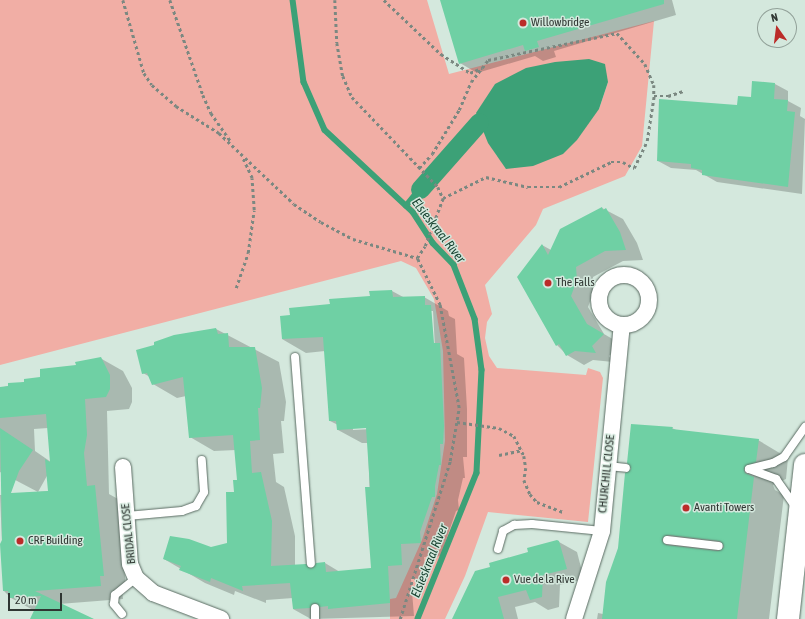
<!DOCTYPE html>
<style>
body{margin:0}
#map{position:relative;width:805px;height:619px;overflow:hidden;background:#d4e8dd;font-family:"Asap Condensed",sans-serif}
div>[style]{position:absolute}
.green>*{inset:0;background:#f1aea5}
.water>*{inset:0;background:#3ca177}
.shadow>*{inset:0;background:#0003}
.stream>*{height:5.5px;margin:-2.75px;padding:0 2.75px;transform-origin:2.75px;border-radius:2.75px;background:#3ca177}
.canal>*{height:19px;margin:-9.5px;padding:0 9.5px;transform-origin:9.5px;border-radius:9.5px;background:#3ca177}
.building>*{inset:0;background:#6fd0a4}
.path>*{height:2.5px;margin-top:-1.25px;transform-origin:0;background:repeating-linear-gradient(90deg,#7b8881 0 3px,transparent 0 6px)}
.roads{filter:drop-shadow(0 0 1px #5a6b62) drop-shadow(0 0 1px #5a6b62)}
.service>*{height:8px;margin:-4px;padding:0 4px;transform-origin:4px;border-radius:4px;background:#fff}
.minor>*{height:16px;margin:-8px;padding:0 8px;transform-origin:8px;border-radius:8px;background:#fff}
.minor>.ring{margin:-8px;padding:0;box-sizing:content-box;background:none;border:16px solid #fff;border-radius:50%}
.secondary>*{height:22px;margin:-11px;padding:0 11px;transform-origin:11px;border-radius:11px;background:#fff}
.dots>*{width:11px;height:11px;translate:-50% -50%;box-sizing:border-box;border:2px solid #d4e8dd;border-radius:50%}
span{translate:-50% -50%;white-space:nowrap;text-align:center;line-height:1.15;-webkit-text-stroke:3px #d4e8dd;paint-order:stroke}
.poi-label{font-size:12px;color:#2f3632}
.left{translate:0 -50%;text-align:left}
.street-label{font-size:12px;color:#2f3632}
.water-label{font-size:13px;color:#133e2c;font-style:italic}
.north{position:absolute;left:757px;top:8px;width:40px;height:40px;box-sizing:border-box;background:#d4e8dd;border:1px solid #92a199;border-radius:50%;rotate:346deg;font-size:11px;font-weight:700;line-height:16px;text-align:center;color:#2f3632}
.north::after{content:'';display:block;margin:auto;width:14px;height:18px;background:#bb2c29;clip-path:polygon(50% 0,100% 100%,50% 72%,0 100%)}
.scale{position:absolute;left:8px;top:593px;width:54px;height:18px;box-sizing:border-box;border:2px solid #2f3632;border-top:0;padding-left:5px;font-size:12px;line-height:14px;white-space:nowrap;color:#2f3632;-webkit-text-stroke:3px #d4e8dd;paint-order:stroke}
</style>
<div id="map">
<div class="green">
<i style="clip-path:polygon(evenodd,0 0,427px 0,449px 74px,654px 21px,642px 146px,625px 176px,543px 209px,536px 225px,485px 285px,492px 314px,487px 322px,485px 338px,489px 356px,497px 368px,586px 375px,588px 368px,600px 372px,603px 378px,588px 522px,488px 512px,465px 576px,445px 619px,390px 619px,390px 599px,396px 598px,422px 540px,437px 494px,445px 441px,443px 351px,434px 299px,416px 268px,401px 261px,0 365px,0 0,608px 82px,599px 109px,497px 156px,479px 122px,608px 82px)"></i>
</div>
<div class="water">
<i style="clip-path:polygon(589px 59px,605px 64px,608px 82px,599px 109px,577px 140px,563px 154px,533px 166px,506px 169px,488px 143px,476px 113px,495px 84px,526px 68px,555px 62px)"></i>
</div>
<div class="shadow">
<i style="clip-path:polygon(441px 0,672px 0,676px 15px,554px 51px,556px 57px,543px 61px,535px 56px,477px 73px,460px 63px)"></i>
<i style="clip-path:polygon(775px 84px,788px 91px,788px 101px,801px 108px,800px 116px,805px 119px,802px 194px,717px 182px,696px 170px,671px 168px,658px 161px)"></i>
<i style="clip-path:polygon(602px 208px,623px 219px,637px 243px,643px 260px,623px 261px,593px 277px,594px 291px,588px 307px,604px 334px,621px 344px,609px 356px,613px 362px,593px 360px,584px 365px,567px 355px,557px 345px,542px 245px,551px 250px)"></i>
<i style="clip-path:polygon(evenodd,392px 291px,405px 298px,424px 297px,448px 311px,449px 316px,455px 319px,457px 354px,464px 358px,467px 409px,467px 457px,463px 457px,465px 478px,463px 478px,458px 500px,459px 510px,456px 511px,444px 546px,444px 556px,424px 557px,426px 578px,411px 579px,414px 616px,311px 619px,293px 609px,293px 598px,266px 600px,266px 603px,235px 591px,234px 595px,205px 583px,164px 559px,228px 544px,239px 481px,236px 450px,214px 451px,190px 437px,186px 396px,177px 398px,153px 384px,150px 377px,143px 373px,216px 329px,279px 362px,286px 402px,284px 421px,281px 421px,284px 453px,273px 454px,276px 482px,284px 487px,295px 536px,295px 566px,313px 569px,325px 563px,340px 572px,372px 569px,368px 443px,362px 443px,338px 430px,338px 425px,330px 421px,325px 351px,306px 353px,282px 339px,291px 316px,392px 291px,431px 311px,433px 311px,435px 348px,433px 349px,431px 311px,392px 291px,371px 427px,371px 429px,353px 430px,353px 428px,371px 427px)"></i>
<i style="clip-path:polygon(evenodd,100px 358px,123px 371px,132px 388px,132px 402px,129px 409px,107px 411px,109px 494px,118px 499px,126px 588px,122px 588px,123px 599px,59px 604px,93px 619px,31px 619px,35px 611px,11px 598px,4px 591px,0 495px,49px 491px,48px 474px,38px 492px,0 472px,0 388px,41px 378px,100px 358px,48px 428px,51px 462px,35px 451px,34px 429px,48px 428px)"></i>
<i style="clip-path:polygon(672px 428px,678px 431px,758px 440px,788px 458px,786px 479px,773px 485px,775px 490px,784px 495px,769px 619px,597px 619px,598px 613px,603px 614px)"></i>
<i style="clip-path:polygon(559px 542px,577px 552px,584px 579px,560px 585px,559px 607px,548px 610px,535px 602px,515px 607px,518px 619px,453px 619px,491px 567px)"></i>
</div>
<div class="stream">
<i style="left:293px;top:0;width:83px;rotate:82.4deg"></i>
<i style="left:304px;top:82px;width:52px;rotate:66.4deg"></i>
<i style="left:325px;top:130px;width:120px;rotate:43deg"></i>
<i style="left:413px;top:212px;width:37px;rotate:57deg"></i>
<i style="left:433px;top:243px;width:30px;rotate:46deg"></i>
<i style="left:454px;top:265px;width:58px;rotate:68.7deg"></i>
<i style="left:475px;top:319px;width:51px;rotate:82.2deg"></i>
<i style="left:482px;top:370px;width:103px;rotate:92.8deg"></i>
<i style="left:477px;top:473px;width:157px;rotate:112deg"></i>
<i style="left:406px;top:206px;width:22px;rotate:-51deg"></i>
</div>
<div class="canal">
<i style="left:420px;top:189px;width:89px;rotate:-48.6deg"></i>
</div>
<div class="building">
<i style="clip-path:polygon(440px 0,664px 0,664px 4px,537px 41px,539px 47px,525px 51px,523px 45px,459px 64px)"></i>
<i style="clip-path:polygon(752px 81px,775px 83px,774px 99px,788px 100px,787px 111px,795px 112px,788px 187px,702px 175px,702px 170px,691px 168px,691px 164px,657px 161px,659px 99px,737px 105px,738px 96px,751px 97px)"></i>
<i style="clip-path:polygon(602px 207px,603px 210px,606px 208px,620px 232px,626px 250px,605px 251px,576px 267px,577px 280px,571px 296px,587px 324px,604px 334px,592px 346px,596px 353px,575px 351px,566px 356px,559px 344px,556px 346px,517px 277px,542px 244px,548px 255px,560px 229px)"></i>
<i style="clip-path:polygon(392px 290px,393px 297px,425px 296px,425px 305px,431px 305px,434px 343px,440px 343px,444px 426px,443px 444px,440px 444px,441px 465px,439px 465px,435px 486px,435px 497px,432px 497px,420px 532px,421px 543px,401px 544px,402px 565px,388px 566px,390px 603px,328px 609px,328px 606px,320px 607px,315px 603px,310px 608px,293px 609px,290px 583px,242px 586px,243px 591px,211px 578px,210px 582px,179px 570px,181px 566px,163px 559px,170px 536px,189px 539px,211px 547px,227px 543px,226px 492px,234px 492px,233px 480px,237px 480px,233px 435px,189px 438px,183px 377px,152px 385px,147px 373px,142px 374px,136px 350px,154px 345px,154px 342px,174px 335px,216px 328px,218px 334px,228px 333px,229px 347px,255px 347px,262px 388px,260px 408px,258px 408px,260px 440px,250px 441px,252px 473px,261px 472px,272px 521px,271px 566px,306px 564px,312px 568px,316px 563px,325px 562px,326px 572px,371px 568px,365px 487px,370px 487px,366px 428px,337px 430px,336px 421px,329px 421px,323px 337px,282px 339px,280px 316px,290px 315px,289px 308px,330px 304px,329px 299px,370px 296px,369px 291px)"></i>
<i style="clip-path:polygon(101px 357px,110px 375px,110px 389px,106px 397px,85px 399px,87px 435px,84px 453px,87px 486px,95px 485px,104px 576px,100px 576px,101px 586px,35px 591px,94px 619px,30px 619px,41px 596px,10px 598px,8px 591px,3px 591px,0 544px,2px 540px,0 428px,33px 450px,19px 471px,11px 493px,48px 491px,45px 459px,50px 462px,46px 414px,0 418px,0 387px,8px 386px,8px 383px,24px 382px,24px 379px,40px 377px,40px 369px,76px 365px,75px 362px)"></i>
<i style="clip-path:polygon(evenodd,631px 424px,673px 427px,672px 429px,759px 439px,756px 462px,744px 468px,745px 473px,754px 477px,737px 619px,602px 619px,606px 582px,618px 548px,625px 473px,631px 469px,627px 463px,631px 424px,668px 535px,720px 541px,724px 547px,718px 551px,666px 545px,662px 540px,668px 535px)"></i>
<i style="clip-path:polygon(557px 540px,559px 541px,567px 569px,543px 575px,542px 597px,530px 600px,526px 590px,498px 597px,504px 619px,452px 619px,475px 571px,490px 567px,489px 563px,528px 552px,527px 548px)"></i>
</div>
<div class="path">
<i style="left:123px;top:0;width:76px;rotate:74deg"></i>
<i style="left:144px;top:73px;width:14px;rotate:56deg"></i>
<i style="left:152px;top:85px;width:32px;rotate:41deg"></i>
<i style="left:176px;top:106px;width:51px;rotate:32.1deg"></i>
<i style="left:219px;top:133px;width:103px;rotate:43.4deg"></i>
<i style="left:294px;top:204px;width:32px;rotate:34deg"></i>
<i style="left:321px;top:222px;width:36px;rotate:28deg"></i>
<i style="left:353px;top:239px;width:67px;rotate:16.5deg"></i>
<i style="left:170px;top:0;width:101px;rotate:70.8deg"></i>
<i style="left:203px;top:95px;width:20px;rotate:66deg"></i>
<i style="left:211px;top:113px;width:35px;rotate:55deg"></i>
<i style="left:335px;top:0;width:43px;rotate:87.3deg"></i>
<i style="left:337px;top:43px;width:34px;rotate:80deg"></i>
<i style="left:343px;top:76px;width:23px;rotate:67deg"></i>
<i style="left:352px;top:97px;width:124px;rotate:46.3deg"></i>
<i style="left:438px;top:187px;width:12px;rotate:66deg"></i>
<i style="left:384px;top:0;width:79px;rotate:43.5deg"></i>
<i style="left:441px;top:54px;width:35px;rotate:33deg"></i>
<i style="left:470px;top:73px;width:13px;rotate:-23deg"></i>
<i style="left:482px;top:68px;width:10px;rotate:-53deg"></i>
<i style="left:488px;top:60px;width:132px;rotate:-11.8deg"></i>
<i style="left:617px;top:33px;width:42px;rotate:47.9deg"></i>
<i style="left:645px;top:64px;width:23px;rotate:67deg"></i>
<i style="left:654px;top:85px;width:11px;rotate:90deg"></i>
<i style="left:419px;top:168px;width:19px;rotate:-47deg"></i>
<i style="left:432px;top:154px;width:52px;rotate:-58.5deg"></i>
<i style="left:459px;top:110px;width:30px;rotate:-67deg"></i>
<i style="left:471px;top:82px;width:16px;rotate:-52deg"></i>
<i style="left:236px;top:288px;width:37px;rotate:-71deg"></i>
<i style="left:248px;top:253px;width:43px;rotate:-82.1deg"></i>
<i style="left:254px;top:210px;width:32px;rotate:-94deg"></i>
<i style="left:252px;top:178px;width:23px;rotate:-115deg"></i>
<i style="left:457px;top:422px;width:42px;rotate:8.1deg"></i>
<i style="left:499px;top:428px;width:17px;rotate:28deg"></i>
<i style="left:514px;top:436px;width:22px;rotate:63deg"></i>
<i style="left:524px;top:456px;width:12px;rotate:81deg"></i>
<i style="left:526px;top:468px;width:12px;rotate:99deg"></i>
<i style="left:524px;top:480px;width:15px;rotate:67deg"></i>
<i style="left:530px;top:494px;width:11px;rotate:49deg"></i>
<i style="left:537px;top:502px;width:28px;rotate:21deg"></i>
<i style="left:499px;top:455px;width:24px;rotate:-12deg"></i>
<i style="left:400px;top:619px;width:166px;rotate:-72.4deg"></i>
<i style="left:450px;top:461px;width:54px;rotate:-80.4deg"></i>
<i style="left:459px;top:408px;width:105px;rotate:-100.5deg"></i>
<i style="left:440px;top:305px;width:52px;rotate:-116.1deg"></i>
<i style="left:417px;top:258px;width:14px;rotate:-56deg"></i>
<i style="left:425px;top:246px;width:51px;rotate:-69.4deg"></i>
<i style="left:443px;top:198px;width:48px;rotate:-26deg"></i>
<i style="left:486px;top:177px;width:43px;rotate:13.4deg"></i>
<i style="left:528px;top:187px;width:31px"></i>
<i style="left:559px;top:187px;width:58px;rotate:-25.7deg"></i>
<i style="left:611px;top:162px;width:12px"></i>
<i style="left:623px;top:162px;width:13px;rotate:29deg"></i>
<i style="left:634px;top:168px;width:30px;rotate:-64deg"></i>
<i style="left:647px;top:141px;width:46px;rotate:-81.2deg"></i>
<i style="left:654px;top:96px;width:14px"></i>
<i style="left:668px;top:96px;width:16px;rotate:-18deg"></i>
</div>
<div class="roads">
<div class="service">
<i style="left:295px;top:357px;width:207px;rotate:85.6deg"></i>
<i style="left:608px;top:466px;width:18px;rotate:6deg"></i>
<i style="left:749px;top:469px;width:25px;rotate:-14deg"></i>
<i style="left:773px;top:463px;width:13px;rotate:-29deg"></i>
<i style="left:784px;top:457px;width:37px;rotate:-55deg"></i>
<i style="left:749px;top:469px;width:29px;rotate:20deg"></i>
<i style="left:776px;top:479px;width:33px;rotate:55deg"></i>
<i style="left:127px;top:516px;width:55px;rotate:-5.2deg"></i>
<i style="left:182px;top:511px;width:15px;rotate:-20deg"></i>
<i style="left:196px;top:506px;width:16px;rotate:-60deg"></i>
<i style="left:204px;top:492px;width:32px;rotate:-94deg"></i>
<i style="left:667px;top:540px;width:52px;rotate:6.6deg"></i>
<i style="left:498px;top:549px;width:19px;rotate:-74deg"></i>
<i style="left:503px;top:531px;width:13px;rotate:-29deg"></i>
<i style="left:514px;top:525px;width:18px;rotate:-3deg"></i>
<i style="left:532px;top:524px;width:70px;rotate:5.7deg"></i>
<i style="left:315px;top:608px;width:11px;rotate:90deg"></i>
<i style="left:122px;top:614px;width:13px;rotate:-129deg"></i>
<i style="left:114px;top:604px;width:9px;rotate:-84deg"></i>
<i style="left:115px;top:595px;width:27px;rotate:-39deg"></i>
</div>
<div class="minor">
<i class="ring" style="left:599px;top:275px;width:34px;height:34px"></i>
<i style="left:123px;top:467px;width:97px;rotate:85.9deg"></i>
<i style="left:130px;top:564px;width:15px;rotate:67deg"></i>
<i style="left:136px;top:578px;width:23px;rotate:41deg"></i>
<i style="left:153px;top:593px;width:73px;rotate:20.9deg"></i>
<i style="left:574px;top:619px;width:92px;rotate:-72.3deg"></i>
<i style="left:602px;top:531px;width:207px;rotate:-84.5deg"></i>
</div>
<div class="secondary">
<i style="left:788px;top:619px;width:155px;rotate:-83.7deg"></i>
</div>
</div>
<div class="dots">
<i style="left:523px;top:23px;background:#bb2c29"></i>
<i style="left:548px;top:283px;background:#bb2c29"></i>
<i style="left:686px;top:508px;background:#bb2c29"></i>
<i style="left:20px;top:541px;background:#bb2c29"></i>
<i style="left:506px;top:580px;background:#bb2c29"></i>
</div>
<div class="poi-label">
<span class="left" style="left:531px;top:23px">Willowbridge</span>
<span class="left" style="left:556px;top:283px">The Falls</span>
<span class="left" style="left:694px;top:508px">Avanti Towers</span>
<span class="left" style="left:28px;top:541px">CRF Building</span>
<span class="left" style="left:514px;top:580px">Vue de la Rive</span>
</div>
<div class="street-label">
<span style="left:607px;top:474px;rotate:-84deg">CHURCHILL CLOSE</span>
<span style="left:129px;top:534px;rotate:-96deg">BRIDAL CLOSE</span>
</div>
<div class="water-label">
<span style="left:438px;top:231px;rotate:52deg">Elsieskraal River</span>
<span style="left:430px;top:561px;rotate:-68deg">Elsieskraal River</span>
</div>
<div class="north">N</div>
<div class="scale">20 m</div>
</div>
